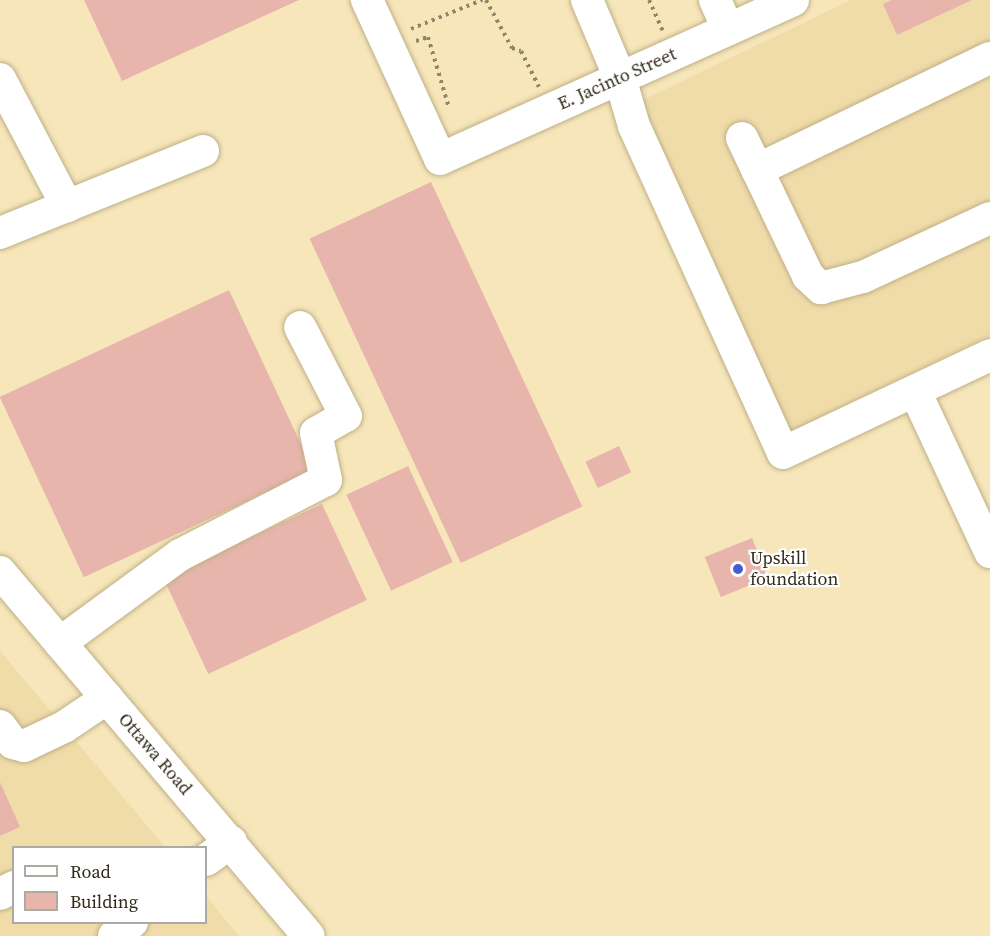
<!DOCTYPE html>
<style>
body{margin:0}
#map{position:relative;width:990px;height:936px;overflow:hidden;background:#f6e6ba;font-family:"Source Serif 4",serif}
div>[style]{position:absolute}
.built>*{inset:0;background:#f0dca9}
.building>*{inset:0;background:#e7b5ac;transform-origin:0 0}
.path>*{height:4px;margin-top:-2px;transform-origin:0;background:repeating-linear-gradient(90deg,#908567 0 3px,transparent 0 7.5px)}
.roads{filter:drop-shadow(0 0 2px #bfaf85) drop-shadow(0 0 2px #bfaf85)}
.minor>*{height:32px;margin:-16px;padding:0 16px;transform-origin:16px;border-radius:16px;background:#fff}
.dots>*{width:16px;height:16px;translate:-50% -50%;box-sizing:border-box;border:3px solid #fff;border-radius:50%}
span{translate:-50% -50%;white-space:nowrap;text-align:center;line-height:1.15;-webkit-text-stroke:4.5px #fff;paint-order:stroke}
.street-label{font-size:18px;color:#312a1a}
.poi-label{font-size:18px;color:#312a1a}
.left{translate:0 -50%;text-align:left}
.legend{position:absolute;left:12px;top:846px;width:195px;height:78px;box-sizing:border-box;background:#fff;border:2px solid #adaaa3;margin:0;padding:8px 10px;list-style:none;font-size:18px;color:#312a1a}
.legend li{display:flex;align-items:center;gap:12px;height:30px}
.legend b{width:30px;border:2px solid #adaaa3}
</style>
<div id="map">
<div class="built">
<i style="clip-path:polygon(851px 0,990px 0,990px 335px,786px 433px,630px 106px)"></i>
<i style="clip-path:polygon(0 651px,165px 847px,14px 848px,14px 922px,206px 922px,206px 896px,239px 936px,0 936px)"></i>
</div>
<div class="building">
<i style="clip-path:polygon(84px 0,299px 0,122px 81px)"></i>
<i style="clip-path:polygon(892px 0,972px 0,897px 35px,883px 4px)"></i>
<i style="left:431px;top:182px;width:358px;height:134px;rotate:65deg"></i>
<i style="left:229px;top:290px;width:199px;height:253px;rotate:65deg"></i>
<i style="left:619px;top:446px;width:29px;height:37px;rotate:65deg"></i>
<i style="left:408px;top:466px;width:106px;height:68px;rotate:65deg"></i>
<i style="left:322px;top:504px;width:106px;height:175px;rotate:65deg"></i>
<i style="left:752px;top:538px;width:43px;height:51px;rotate:68deg"></i>
<i style="clip-path:polygon(0 782px,20px 827px,0 836px)"></i>
</div>
<div class="path">
<i style="left:486px;top:0;width:55px;rotate:61.6deg"></i>
<i style="left:512px;top:48px;width:9px;rotate:18deg"></i>
<i style="left:521px;top:51px;width:40px;rotate:63.4deg"></i>
<i style="left:649px;top:0;width:34px;rotate:66deg"></i>
<i style="left:411px;top:29px;width:77px;rotate:-22.2deg"></i>
<i style="left:416px;top:41px;width:13px;rotate:-18deg"></i>
<i style="left:428px;top:37px;width:74px;rotate:73.5deg"></i>
</div>
<div class="roads">
<div class="minor">
<i style="left:367px;top:0;width:175px;rotate:65.3deg"></i>
<i style="left:440px;top:159px;width:387px;rotate:-24.2deg"></i>
<i style="left:587px;top:0;width:85px;rotate:67.1deg"></i>
<i style="left:620px;top:78px;width:50px;rotate:73.7deg"></i>
<i style="left:634px;top:126px;width:359px;rotate:65.5deg"></i>
<i style="left:783px;top:453px;width:229px;rotate:-25.3deg"></i>
<i style="left:715px;top:0;width:32px;rotate:66deg"></i>
<i style="left:0;top:79px;width:144px;rotate:62.2deg"></i>
<i style="left:742px;top:138px;width:153px;rotate:64.4deg"></i>
<i style="left:808px;top:276px;width:18px;rotate:43deg"></i>
<i style="left:821px;top:288px;width:43px;rotate:-14.7deg"></i>
<i style="left:863px;top:277px;width:140px;rotate:-24.9deg"></i>
<i style="left:757px;top:170px;width:259px;rotate:-25.7deg"></i>
<i style="left:0;top:233px;width:219px;rotate:-22deg"></i>
<i style="left:915px;top:391px;width:178px;rotate:65deg"></i>
<i style="left:0;top:572px;width:477px;rotate:49.7deg"></i>
<i style="left:60px;top:643px;width:149px;rotate:-36.3deg"></i>
<i style="left:180px;top:555px;width:164px;rotate:-27.2deg"></i>
<i style="left:326px;top:480px;width:48px;rotate:-102deg"></i>
<i style="left:316px;top:433px;width:34px;rotate:-30deg"></i>
<i style="left:346px;top:416px;width:100px;rotate:-117.3deg"></i>
<i style="left:0;top:726px;width:21px;rotate:53deg"></i>
<i style="left:13px;top:743px;width:11px;rotate:15deg"></i>
<i style="left:24px;top:746px;width:44px;rotate:-25.4deg"></i>
<i style="left:64px;top:727px;width:52px;rotate:-34deg"></i>
<i style="left:206px;top:860px;width:31px;rotate:-36deg"></i>
<i style="left:0;top:894px;width:16px;rotate:-27deg"></i>
<i style="left:114px;top:936px;width:23px;rotate:-38deg"></i>
</div>
</div>
<div class="dots">
<i style="left:738px;top:569px;background:#445ed2"></i>
</div>
<div class="street-label">
<span style="left:617px;top:79px;rotate:-24deg">E. Jacinto Street</span>
<span style="left:155px;top:754px;rotate:49deg">Ottawa Road</span>
</div>
<div class="poi-label">
<span class="left" style="left:750px;top:569px">Upskill<br>foundation</span>
</div>
<ul class="legend">
<li><b style="height:8px;background:#fff"></b>Road</li>
<li><b style="height:16px;background:#e7b5ac"></b>Building</li>
</ul>
</div>
